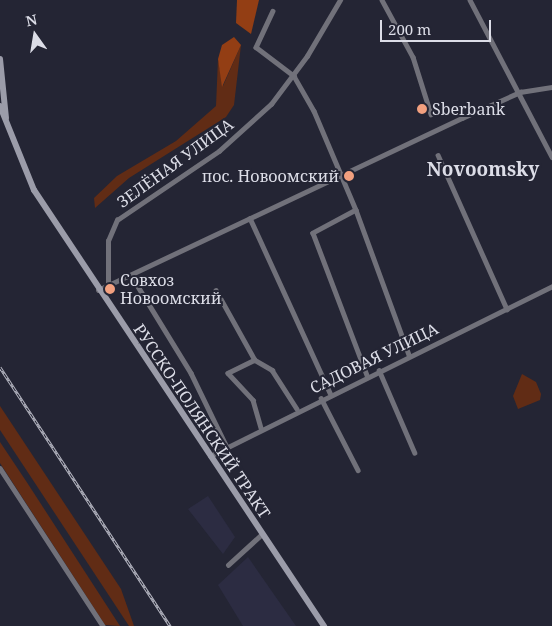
<!DOCTYPE html>
<meta charset="utf-8">
<style>
body{margin:0}
#map{position:relative;width:552px;height:626px;overflow:hidden;background:#242534;font-family:"Noto Serif",serif}
div>[style]{position:absolute}
.built>*{inset:0;background:#2c2c42}
.green>*{inset:0;background:#612c15}
.water>*{inset:0;background:#933e14}
.minor>*{height:4.5px;margin:-2.25px;padding:0 2.25px;transform-origin:2.25px;border-radius:2.25px;background:#71717a}
.secondary>*{height:6px;margin:-3px;padding:0 3px;transform-origin:3px;border-radius:3px;background:#9b9ca9}
.rail>*{height:3px;margin-top:-1.5px;transform-origin:0;background:repeating-linear-gradient(90deg,#242534 0 4px,#b6b7c2 0 8px);box-sizing:border-box;border-block:1px solid #b6b7c2}
.dots>*{width:14px;height:14px;translate:-50% -50%;box-sizing:border-box;border:2px solid #242534;border-radius:50%}
span{translate:-50% -50%;white-space:nowrap;text-align:center;line-height:1.15;-webkit-text-stroke:4px #242534;paint-order:stroke}
.poi-label{font-size:16px;color:#dcdde7}
.left{translate:0 -50%;text-align:left}
.right{translate:-100% -50%;text-align:right}
.street-label{font-size:16px;color:#dcdde7}
.quarter-label{font-size:19px;color:#dcdde7;font-weight:700}
.north{position:absolute;left:10px;top:10px;width:50px;height:50px;-webkit-text-stroke:4px #242534;paint-order:stroke;rotate:347deg;font-size:14px;font-weight:700;line-height:20px;text-align:center;color:#dcdde7}
.north::after{content:'';display:block;margin:auto;width:18px;height:22px;background:#dcdde7;clip-path:polygon(50% 0,100% 100%,50% 72%,0 100%)}
.scale{position:absolute;left:380px;top:20px;width:111px;height:22px;box-sizing:border-box;border:2px solid #dcdde7;border-top:0;padding-left:6px;font-size:15px;line-height:18px;white-space:nowrap;color:#dcdde7;-webkit-text-stroke:4px #242534;paint-order:stroke}
</style>
<div id="map">
<div class="built">
<i style="clip-path:polygon(208px 496px,235px 537px,223px 554px,188px 509px)"></i>
<i style="clip-path:polygon(248px 557px,296px 626px,243px 626px,218px 585px)"></i>
</div>
<div class="green">
<i style="clip-path:polygon(241px 45px,234px 105px,226px 117px,129px 178px,95px 208px,94px 198px,117px 176px,176px 141px,216px 106px,218px 59px,223px 86px)"></i>
<i style="clip-path:polygon(522px 374px,536px 382px,541px 394px,540px 400px,518px 409px,513px 396px)"></i>
<i style="clip-path:polygon(0 406px,121px 589px,134px 626px,129px 626px,0 430px)"></i>
<i style="clip-path:polygon(0 442px,28px 484px,120px 626px,105px 625px,0 463px)"></i>
</div>
<div class="water">
<i style="clip-path:polygon(237px 0,259px 0,251px 34px,236px 23px)"></i>
<i style="clip-path:polygon(234px 37px,241px 45px,222px 87px,218px 59px,222px 45px)"></i>
</div>
<div class="minor">
<i style="left:382px;top:0;width:65px;rotate:61.5deg"></i>
<i style="left:413px;top:57px;width:60px;rotate:72.5deg"></i>
<i style="left:470px;top:0;width:177px;rotate:62.4deg"></i>
<i style="left:273px;top:11px;width:40px;rotate:115deg"></i>
<i style="left:256px;top:47px;width:48px;rotate:37.3deg"></i>
<i style="left:294px;top:76px;width:40px;rotate:60.3deg"></i>
<i style="left:314px;top:111px;width:108px;rotate:67deg"></i>
<i style="left:356px;top:210px;width:154px;rotate:69.9deg"></i>
<i style="left:438px;top:155px;width:169px;rotate:65.9deg"></i>
<i style="left:356px;top:210px;width:49px;rotate:151.9deg"></i>
<i style="left:313px;top:233px;width:152px;rotate:69.2deg"></i>
<i style="left:250px;top:218px;width:192px;rotate:65.4deg"></i>
<i style="left:131px;top:275px;width:115px;rotate:58.5deg"></i>
<i style="left:191px;top:373px;width:82px;rotate:64.1deg"></i>
<i style="left:108px;top:286px;width:45px;rotate:-90deg"></i>
<i style="left:108px;top:241px;width:23px;rotate:-67deg"></i>
<i style="left:117px;top:220px;width:123px;rotate:-34.1deg"></i>
<i style="left:219px;top:151px;width:70px;rotate:-42.1deg"></i>
<i style="left:271px;top:104px;width:60px;rotate:-53.1deg"></i>
<i style="left:307px;top:56px;width:65px;rotate:-59.5deg"></i>
<i style="left:98px;top:290px;width:403px;rotate:-25.3deg"></i>
<i style="left:462px;top:118px;width:64px;rotate:-24.1deg"></i>
<i style="left:520px;top:92px;width:32px;rotate:-9deg"></i>
<i style="left:216px;top:290px;width:80px;rotate:60.9deg"></i>
<i style="left:255px;top:360px;width:20px;rotate:30deg"></i>
<i style="left:272px;top:370px;width:46px;rotate:57.3deg"></i>
<i style="left:255px;top:360px;width:30px;rotate:154deg"></i>
<i style="left:228px;top:373px;width:37px;rotate:47deg"></i>
<i style="left:253px;top:400px;width:29px;rotate:74deg"></i>
<i style="left:379px;top:370px;width:90px;rotate:66.6deg"></i>
<i style="left:321px;top:398px;width:81px;rotate:62.8deg"></i>
<i style="left:210px;top:456px;width:382px;rotate:-26.4deg"></i>
<i style="left:0;top:468px;width:189px;rotate:56.9deg"></i>
<i style="left:228px;top:565px;width:46px;rotate:-42.4deg"></i>
</div>
<div class="secondary">
<i style="left:0;top:59px;width:59px;rotate:84.2deg"></i>
<i style="left:0;top:106px;width:91px;rotate:68deg"></i>
<i style="left:34px;top:190px;width:524px;rotate:56.37deg"></i>
</div>
<div class="rail">
<i style="left:0;top:367px;width:310px;rotate:56.7deg"></i>
</div>
<div class="dots">
<i style="left:422px;top:109px;background:#f2a07f"></i>
<i style="left:349px;top:176px;background:#f2a07f"></i>
<i style="left:110px;top:289px;background:#f2a07f"></i>
</div>
<div class="poi-label">
<span class="left" style="left:432px;top:109px">Sberbank</span>
<span class="right" style="left:339px;top:176px">пос. Новоомский</span>
<span class="left" style="left:120px;top:289px">Совхоз<br>Новоомский</span>
</div>
<div class="street-label">
<span style="left:175px;top:163px;rotate:-36deg">ЗЕЛЁНАЯ УЛИЦА</span>
<span style="left:374px;top:358px;rotate:-26deg">САДОВАЯ УЛИЦА</span>
<span style="left:202px;top:421px;rotate:56deg">РУССКО-ПОЛЯНСКИЙ ТРАКТ</span>
</div>
<div class="quarter-label">
<span style="left:483px;top:170px">Novoomsky</span>
</div>
<div class="north">N</div>
<div class="scale">200 m</div>
</div>
